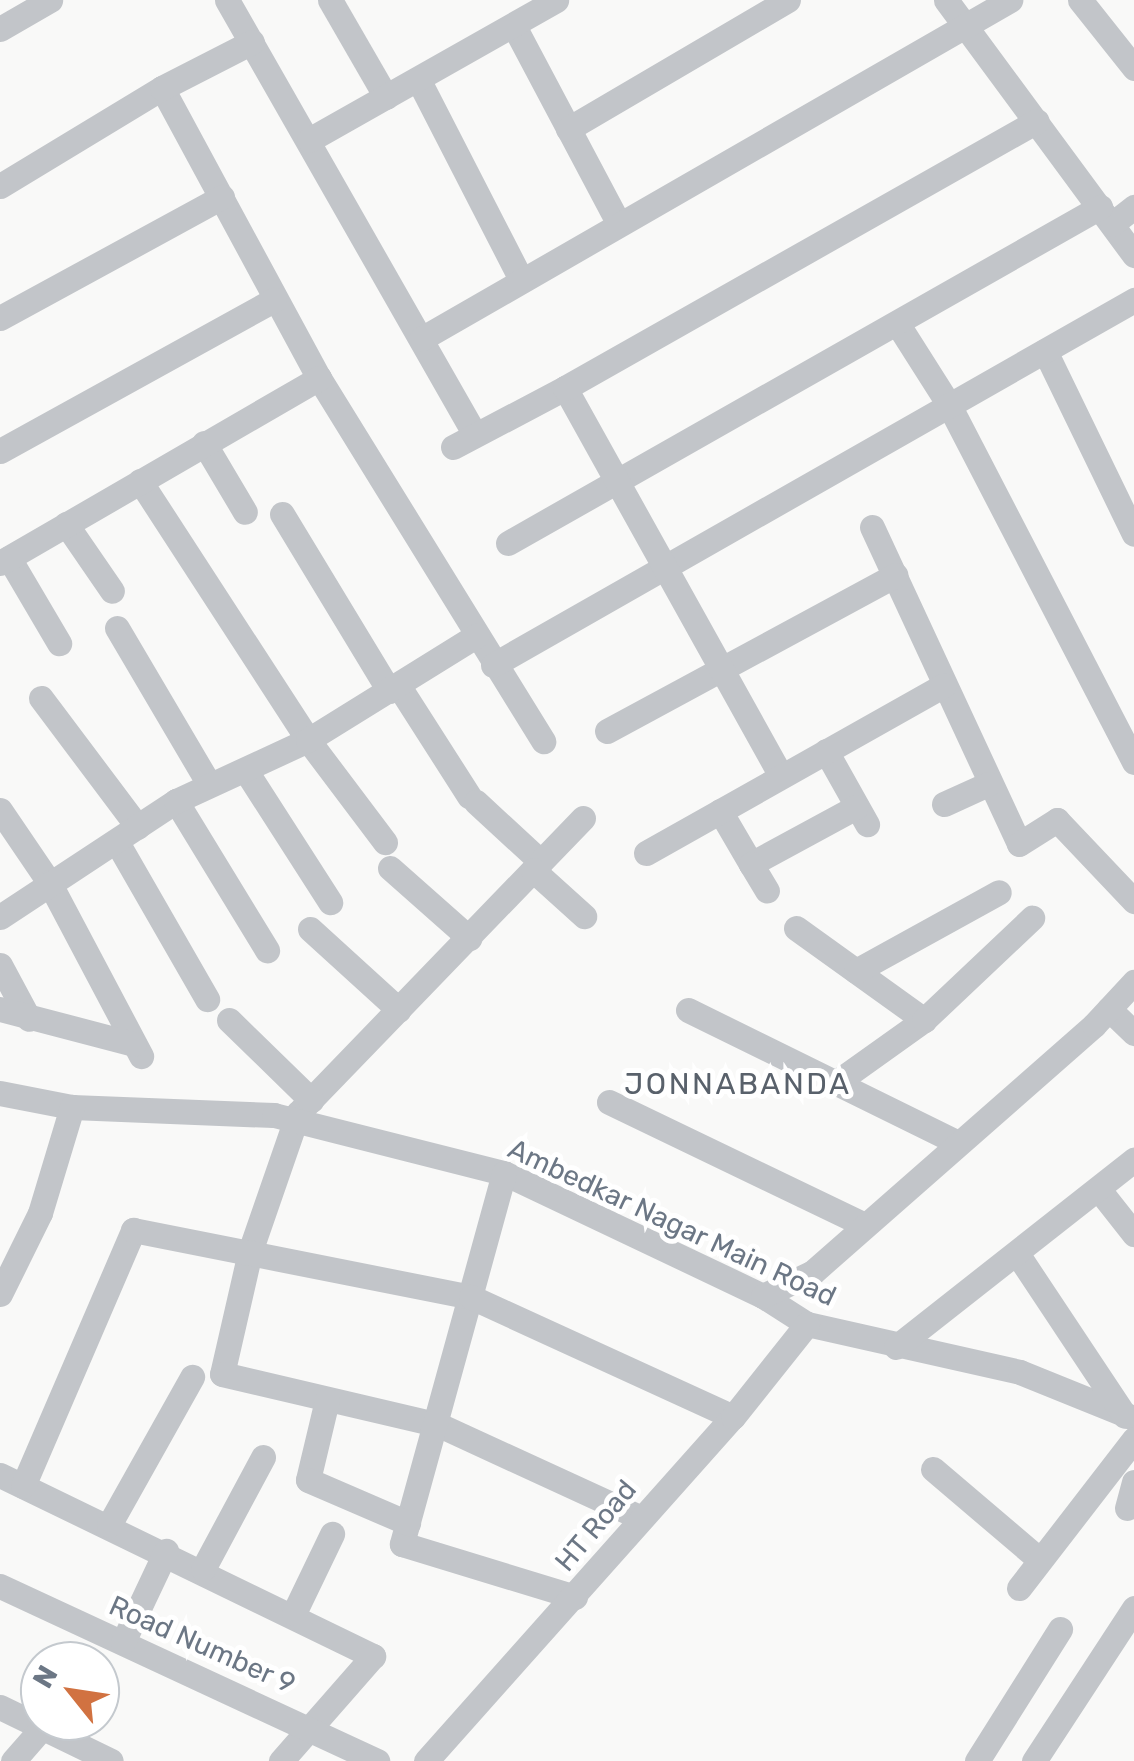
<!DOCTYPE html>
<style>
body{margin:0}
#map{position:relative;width:1134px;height:1761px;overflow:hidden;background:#f9f9f8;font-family:Rubik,sans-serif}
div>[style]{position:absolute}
.minor>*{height:25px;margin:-12.5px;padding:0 12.5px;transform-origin:12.5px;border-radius:12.5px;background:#c2c5c9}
span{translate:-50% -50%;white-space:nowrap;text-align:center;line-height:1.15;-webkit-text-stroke:10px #fff;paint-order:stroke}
.street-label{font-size:28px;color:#6c7785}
.neighbourhood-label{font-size:30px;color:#59616b;letter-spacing:2.5px}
.north{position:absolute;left:20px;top:1641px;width:100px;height:100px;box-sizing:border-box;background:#fff;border:2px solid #c4c9ce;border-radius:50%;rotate:300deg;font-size:28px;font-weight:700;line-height:40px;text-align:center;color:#6c7785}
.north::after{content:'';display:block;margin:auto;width:35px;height:45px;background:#d17241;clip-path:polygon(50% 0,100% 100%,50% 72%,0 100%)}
</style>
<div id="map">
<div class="minor">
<i style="left:227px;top:0;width:500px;rotate:60.3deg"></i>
<i style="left:330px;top:0;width:112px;rotate:60deg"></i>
<i style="left:946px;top:0;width:317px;rotate:53.6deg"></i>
<i style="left:1080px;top:0;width:87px;rotate:51.5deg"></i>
<i style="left:514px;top:26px;width:224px;rotate:62.1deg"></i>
<i style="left:0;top:29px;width:58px;rotate:-30.1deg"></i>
<i style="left:418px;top:79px;width:225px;rotate:62.8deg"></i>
<i style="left:162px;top:88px;width:330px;rotate:61.6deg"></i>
<i style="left:319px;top:378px;width:427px;rotate:58.3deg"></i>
<i style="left:568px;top:129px;width:255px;rotate:-30.4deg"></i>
<i style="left:309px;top:140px;width:284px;rotate:-29.5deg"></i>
<i style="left:0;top:186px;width:189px;rotate:-31.2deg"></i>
<i style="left:162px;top:88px;width:101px;rotate:-27.1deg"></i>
<i style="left:1112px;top:224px;width:28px;rotate:-38deg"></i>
<i style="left:0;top:318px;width:253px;rotate:-28.6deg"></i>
<i style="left:897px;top:323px;width:97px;rotate:57.6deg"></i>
<i style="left:949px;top:405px;width:402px;rotate:62.6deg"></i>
<i style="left:421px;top:339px;width:680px;rotate:-29.92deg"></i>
<i style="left:1045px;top:351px;width:203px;rotate:64.1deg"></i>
<i style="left:204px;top:443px;width:80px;rotate:59.3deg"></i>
<i style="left:453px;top:447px;width:127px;rotate:-27.8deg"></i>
<i style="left:0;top:451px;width:313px;rotate:-28.9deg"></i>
<i style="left:140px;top:481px;width:309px;rotate:57deg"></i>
<i style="left:308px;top:740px;width:128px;rotate:53deg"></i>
<i style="left:282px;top:514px;width:207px;rotate:58.8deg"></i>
<i style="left:66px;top:524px;width:81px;rotate:55.5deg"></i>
<i style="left:872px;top:527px;width:349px;rotate:65.1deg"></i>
<i style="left:1019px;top:844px;width:45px;rotate:-32.3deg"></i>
<i style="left:1057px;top:820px;width:112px;rotate:46.5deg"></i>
<i style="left:508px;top:543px;width:681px;rotate:-29.58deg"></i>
<i style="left:9px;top:558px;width:99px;rotate:59.5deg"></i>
<i style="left:0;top:563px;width:369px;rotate:-30.1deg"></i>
<i style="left:117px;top:628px;width:181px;rotate:59.5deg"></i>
<i style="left:493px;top:665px;width:738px;rotate:-29.66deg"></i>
<i style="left:398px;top:685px;width:132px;rotate:57.4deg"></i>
<i style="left:41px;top:698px;width:161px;rotate:53.1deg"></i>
<i style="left:607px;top:731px;width:328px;rotate:-28.4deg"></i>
<i style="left:826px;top:751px;width:84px;rotate:60.7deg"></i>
<i style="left:246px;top:771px;width:156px;rotate:57.3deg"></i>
<i style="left:781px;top:776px;width:444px;rotate:-119.1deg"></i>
<i style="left:565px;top:388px;width:542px;rotate:-29.5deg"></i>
<i style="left:176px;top:801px;width:175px;rotate:58.6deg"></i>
<i style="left:476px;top:802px;width:88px;rotate:42.7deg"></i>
<i style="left:944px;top:804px;width:48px;rotate:-24.4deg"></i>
<i style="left:0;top:810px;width:87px;rotate:55.8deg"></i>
<i style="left:49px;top:882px;width:197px;rotate:62.1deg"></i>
<i style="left:720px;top:811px;width:61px;rotate:59.7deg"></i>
<i style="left:751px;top:864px;width:119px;rotate:-28.5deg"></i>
<i style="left:583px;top:818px;width:410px;rotate:134deg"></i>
<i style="left:298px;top:1113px;width:147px;rotate:109.1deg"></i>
<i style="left:250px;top:1252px;width:125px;rotate:102.9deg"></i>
<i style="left:222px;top:1374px;width:223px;rotate:13.2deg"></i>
<i style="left:439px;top:1425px;width:220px;rotate:24.7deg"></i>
<i style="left:118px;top:844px;width:179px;rotate:60.1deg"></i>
<i style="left:646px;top:853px;width:342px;rotate:-29.4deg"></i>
<i style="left:751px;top:864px;width:31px;rotate:59deg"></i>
<i style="left:390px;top:868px;width:106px;rotate:41.5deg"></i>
<i style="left:533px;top:870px;width:69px;rotate:42deg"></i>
<i style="left:0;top:917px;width:211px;rotate:-33.4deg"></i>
<i style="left:176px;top:801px;width:145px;rotate:-24.8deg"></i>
<i style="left:308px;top:740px;width:198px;rotate:-31.8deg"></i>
<i style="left:796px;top:928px;width:158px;rotate:35.7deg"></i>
<i style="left:310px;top:929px;width:120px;rotate:42.3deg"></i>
<i style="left:0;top:965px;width:61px;rotate:61.8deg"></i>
<i style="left:856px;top:971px;width:163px;rotate:-28.9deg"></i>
<i style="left:0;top:1009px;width:138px;rotate:14.7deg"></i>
<i style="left:1109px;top:1009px;width:35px;rotate:44deg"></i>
<i style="left:688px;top:1010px;width:301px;rotate:26.2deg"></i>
<i style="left:229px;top:1020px;width:115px;rotate:44.3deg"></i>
<i style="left:837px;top:1082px;width:107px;rotate:-35.5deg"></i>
<i style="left:924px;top:1020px;width:149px;rotate:-43.4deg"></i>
<i style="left:0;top:1093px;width:73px;rotate:11deg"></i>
<i style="left:72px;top:1107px;width:202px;rotate:2.3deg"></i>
<i style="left:274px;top:1115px;width:237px;rotate:14.2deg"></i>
<i style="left:504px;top:1173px;width:287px;rotate:25.4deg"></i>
<i style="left:763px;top:1296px;width:52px;rotate:32.5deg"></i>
<i style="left:807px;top:1324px;width:218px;rotate:12.7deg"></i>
<i style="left:1020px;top:1372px;width:123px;rotate:22deg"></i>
<i style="left:609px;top:1102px;width:281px;rotate:25.7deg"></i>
<i style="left:504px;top:1173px;width:385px;rotate:105.4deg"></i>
<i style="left:402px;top:1544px;width:181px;rotate:17deg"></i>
<i style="left:1100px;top:1191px;width:55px;rotate:51.7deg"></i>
<i style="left:1018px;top:1255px;width:193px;rotate:56.4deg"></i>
<i style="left:0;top:1294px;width:90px;rotate:-63.7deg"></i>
<i style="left:40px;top:1213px;width:111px;rotate:-73.2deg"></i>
<i style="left:763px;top:1296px;width:55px;rotate:-25.6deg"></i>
<i style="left:813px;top:1272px;width:374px;rotate:-41.3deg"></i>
<i style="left:1094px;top:1025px;width:59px;rotate:-47.1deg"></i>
<i style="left:896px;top:1347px;width:303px;rotate:-38.2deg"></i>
<i style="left:327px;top:1400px;width:82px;rotate:103.4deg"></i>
<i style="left:308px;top:1480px;width:109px;rotate:23.3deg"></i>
<i style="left:933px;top:1469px;width:140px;rotate:40.4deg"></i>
<i style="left:0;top:1475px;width:415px;rotate:25.9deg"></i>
<i style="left:373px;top:1656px;width:140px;rotate:131.2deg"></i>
<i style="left:23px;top:1486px;width:279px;rotate:-66.7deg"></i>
<i style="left:133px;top:1230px;width:345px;rotate:11.2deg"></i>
<i style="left:471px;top:1297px;width:288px;rotate:24.6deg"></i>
<i style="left:1127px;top:1508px;width:27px;rotate:-75deg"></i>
<i style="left:109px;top:1525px;width:170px;rotate:-60.7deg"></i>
<i style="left:203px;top:1569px;width:127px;rotate:-61.8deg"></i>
<i style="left:0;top:1586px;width:416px;rotate:24.9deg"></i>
<i style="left:1019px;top:1588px;width:188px;rotate:-52.3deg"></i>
<i style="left:294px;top:1613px;width:88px;rotate:-64.3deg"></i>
<i style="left:123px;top:1642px;width:101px;rotate:-64.7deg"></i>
<i style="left:0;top:1707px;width:123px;rotate:25.9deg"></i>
<i style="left:13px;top:1761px;width:41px;rotate:-48.9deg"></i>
<i style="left:426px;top:1761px;width:461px;rotate:-48.3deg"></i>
<i style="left:733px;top:1417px;width:119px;rotate:-51.5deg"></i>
<i style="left:977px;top:1761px;width:156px;rotate:-57.8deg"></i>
<i style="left:1034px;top:1761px;width:183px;rotate:-56.8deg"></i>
</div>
<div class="street-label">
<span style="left:672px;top:1223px;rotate:25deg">Ambedkar Nagar Main Road</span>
<span style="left:596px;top:1526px;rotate:-50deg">HT Road</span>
<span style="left:202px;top:1645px;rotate:24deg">Road Number 9</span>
</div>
<div class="neighbourhood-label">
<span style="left:738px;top:1084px">JONNABANDA</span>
</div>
<div class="north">N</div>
</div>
